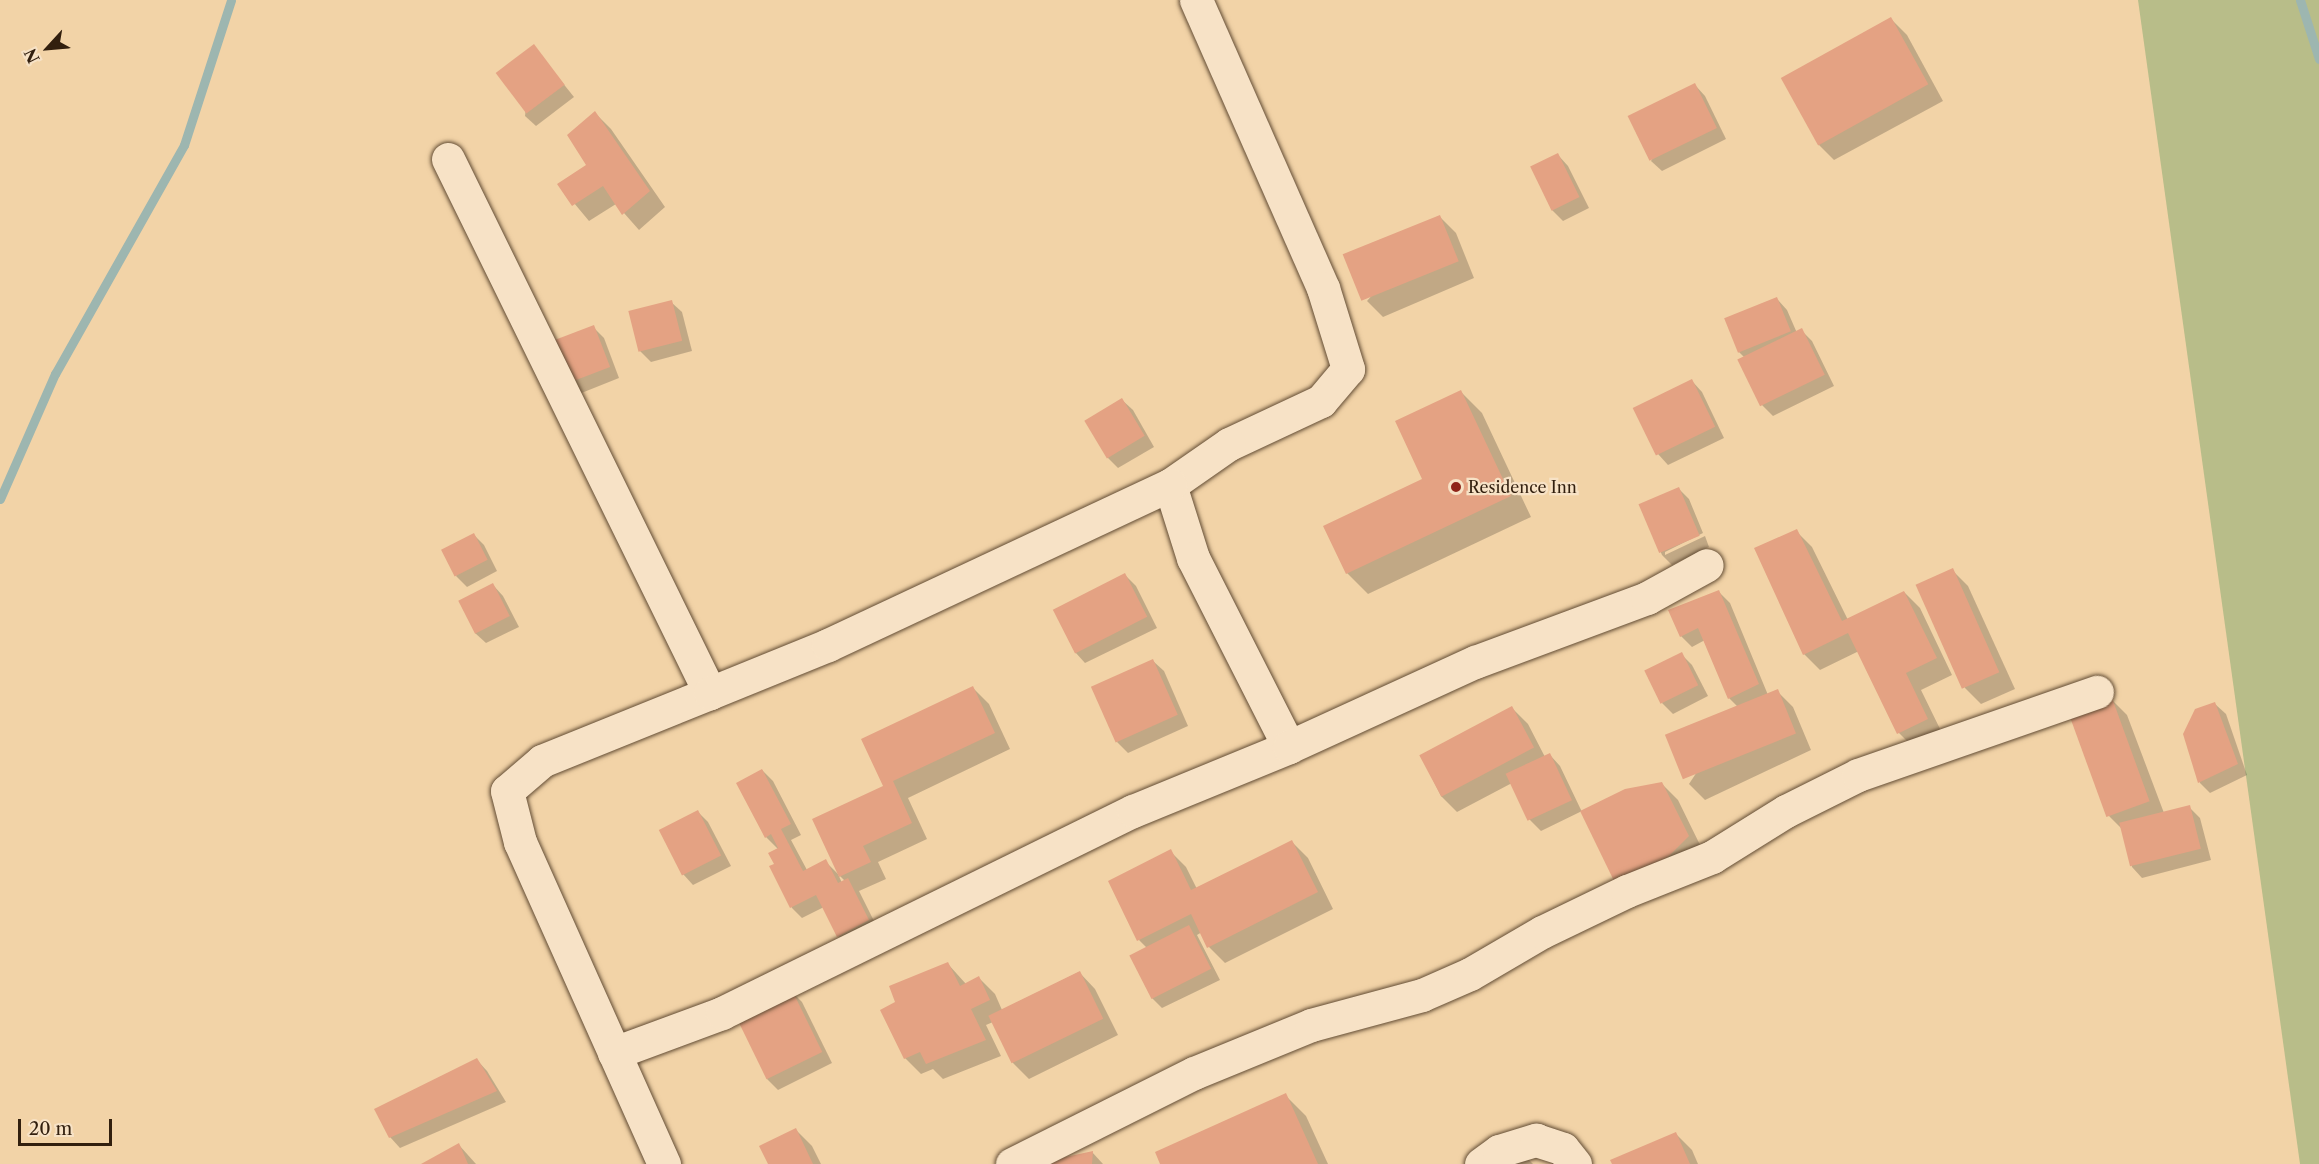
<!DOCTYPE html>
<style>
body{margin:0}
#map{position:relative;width:2319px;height:1164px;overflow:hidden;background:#f2d3a7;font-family:"Libre Caslon Text",serif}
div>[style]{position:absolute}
.green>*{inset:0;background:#b8bd89}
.shadow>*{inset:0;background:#0003}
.stream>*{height:9px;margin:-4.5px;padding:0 4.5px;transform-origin:4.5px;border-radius:4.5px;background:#9db6b0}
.building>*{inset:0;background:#e4a283;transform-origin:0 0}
.roads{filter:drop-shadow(0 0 2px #624c34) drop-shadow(0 0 2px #624c34)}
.minor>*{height:33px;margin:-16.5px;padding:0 16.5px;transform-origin:16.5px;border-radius:16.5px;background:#f7e2c6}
.dots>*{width:16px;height:16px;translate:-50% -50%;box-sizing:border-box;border:3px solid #f7e2c6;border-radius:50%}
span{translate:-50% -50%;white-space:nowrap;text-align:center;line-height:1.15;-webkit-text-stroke:4.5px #f7e2c6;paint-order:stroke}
.poi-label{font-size:16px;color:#321f0e}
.left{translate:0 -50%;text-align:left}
.north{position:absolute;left:18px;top:18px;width:60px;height:60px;-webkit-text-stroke:4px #f7e2c6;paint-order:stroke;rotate:244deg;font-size:16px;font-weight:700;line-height:24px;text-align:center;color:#321f0e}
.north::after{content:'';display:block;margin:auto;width:21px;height:27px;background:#321f0e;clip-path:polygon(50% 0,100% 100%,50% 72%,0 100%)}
.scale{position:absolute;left:18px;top:1119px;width:94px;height:27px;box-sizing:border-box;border:3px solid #321f0e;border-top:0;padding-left:8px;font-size:18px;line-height:21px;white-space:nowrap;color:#321f0e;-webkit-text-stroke:4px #f7e2c6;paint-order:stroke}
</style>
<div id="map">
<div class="green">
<i style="clip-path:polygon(2138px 0,2319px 0,2319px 1164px,2300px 1164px)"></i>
</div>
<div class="shadow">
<i style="clip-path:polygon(1891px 19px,1907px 35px,1943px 101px,1834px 160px,1818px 144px)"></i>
<i style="clip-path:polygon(533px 46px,574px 97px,536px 126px,525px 116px)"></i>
<i style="clip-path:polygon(1695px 85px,1705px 96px,1726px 139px,1662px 171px,1651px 161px)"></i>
<i style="clip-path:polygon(595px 113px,611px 129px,665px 207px,639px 230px,616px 204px,589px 221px,559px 185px,588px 166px)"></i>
<i style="clip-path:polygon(1558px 155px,1568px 166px,1589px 208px,1563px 221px,1552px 210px)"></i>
<i style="clip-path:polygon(1440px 217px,1456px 233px,1474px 278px,1383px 317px,1367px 301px)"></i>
<i style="clip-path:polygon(1777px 299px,1787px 310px,1797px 333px,1801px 330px,1812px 341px,1834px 386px,1773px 416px,1762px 405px,1740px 360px,1745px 358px,1738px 351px)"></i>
<i style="clip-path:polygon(671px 302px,682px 312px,692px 351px,651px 362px,640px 351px)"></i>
<i style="clip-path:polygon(593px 327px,604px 338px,619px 378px,579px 394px,568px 383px)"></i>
<i style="clip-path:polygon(1692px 381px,1702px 392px,1724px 438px,1668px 465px,1658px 454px)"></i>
<i style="clip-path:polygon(1461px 392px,1482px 413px,1531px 517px,1368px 594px,1347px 573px,1424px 480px)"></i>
<i style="clip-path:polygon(1122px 400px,1133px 410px,1154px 447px,1118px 468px,1108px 458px,1086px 421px)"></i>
<i style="clip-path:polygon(1679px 489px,1689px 499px,1703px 533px,1665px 552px,1665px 555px,1705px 536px,1709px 547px,1672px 565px,1662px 555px,1641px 506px)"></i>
<i style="clip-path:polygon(1796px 531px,1812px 547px,1848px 620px,1904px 592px,1920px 608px,1952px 675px,1921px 690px,1943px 735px,1915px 749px,1899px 733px,1859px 651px,1820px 670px,1804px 654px)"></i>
<i style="clip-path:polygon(473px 534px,484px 545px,497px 571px,467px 587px,456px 576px)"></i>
<i style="clip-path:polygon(1952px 570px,1968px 586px,2015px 689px,1981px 704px,1965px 688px)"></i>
<i style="clip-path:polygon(1125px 575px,1136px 586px,1157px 628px,1085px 663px,1075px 652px,1054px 610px)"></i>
<i style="clip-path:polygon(493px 585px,503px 596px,519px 627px,486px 643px,475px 633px)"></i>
<i style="clip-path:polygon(1719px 592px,1730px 603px,1768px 695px,1777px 691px,1793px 707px,1811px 750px,1705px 800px,1689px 784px,1739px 708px,1729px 698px,1705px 640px,1692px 647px,1681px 636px)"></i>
<i style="clip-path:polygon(1681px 654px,1692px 665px,1708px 696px,1673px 714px,1662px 703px)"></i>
<i style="clip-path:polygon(1153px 661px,1164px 671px,1188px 726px,1128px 753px,1117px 742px)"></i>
<i style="clip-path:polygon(evenodd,973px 688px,989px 704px,1010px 749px,908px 798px,927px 839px,878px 862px,886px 879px,859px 891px,879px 931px,849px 946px,838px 936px,824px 907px,802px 918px,792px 908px,771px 867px,776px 864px,778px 849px,766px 837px,762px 770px,773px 781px,801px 835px,791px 840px,807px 870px,825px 861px,839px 875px,885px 787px,973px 688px,838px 874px,845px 881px,842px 883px,838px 874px)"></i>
<i style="clip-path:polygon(2111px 699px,2127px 715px,2164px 813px,2189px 807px,2200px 818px,2211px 860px,2142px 878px,2132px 867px,2122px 829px,2109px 816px)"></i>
<i style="clip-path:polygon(2215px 704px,2226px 714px,2247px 775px,2210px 793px,2200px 783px,2184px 734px)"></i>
<i style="clip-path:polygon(1512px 708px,1528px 724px,1545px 757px,1550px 755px,1560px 766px,1582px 812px,1626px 791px,1662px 784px,1678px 800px,1704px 853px,1681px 876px,1633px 899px,1616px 883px,1582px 811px,1541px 831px,1530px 820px,1512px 783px,1457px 812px,1441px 796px,1421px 756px)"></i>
<i style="clip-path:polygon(697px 811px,708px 822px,731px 866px,693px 885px,683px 874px)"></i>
<i style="clip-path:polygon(1292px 842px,1308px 858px,1333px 909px,1225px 963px,1209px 947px,1202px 932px,1197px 935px,1220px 980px,1162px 1008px,1151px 997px,1146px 947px,1139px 940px,1170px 851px,1186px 867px,1197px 889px)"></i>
<i style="clip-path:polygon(948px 964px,966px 984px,979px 978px,995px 994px,1002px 1010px,1079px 972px,1095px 989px,1118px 1035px,1029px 1079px,1013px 1063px,993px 1022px,986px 1025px,1001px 1056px,943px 1079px,933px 1069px,921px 1074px,905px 1058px,897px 1003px)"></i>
<i style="clip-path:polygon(792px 992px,802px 1002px,832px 1063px,778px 1090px,767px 1079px)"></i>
<i style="clip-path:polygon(477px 1060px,487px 1071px,506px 1102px,400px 1148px,390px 1137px)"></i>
<i style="clip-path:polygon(1285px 1095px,1306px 1116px,1328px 1164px,1162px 1164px)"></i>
<i style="clip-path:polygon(796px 1130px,812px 1146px,821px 1164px,769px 1164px)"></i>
<i style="clip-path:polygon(1676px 1134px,1692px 1150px,1698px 1164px,1614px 1164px)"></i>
<i style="clip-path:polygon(459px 1145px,476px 1164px,424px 1164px)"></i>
<i style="clip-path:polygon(1092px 1152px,1103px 1164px,1053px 1164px)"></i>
<i style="clip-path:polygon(1523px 1154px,1533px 1164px,1508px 1164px)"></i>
</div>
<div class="stream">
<i style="left:2300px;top:0;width:62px;rotate:72.1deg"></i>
<i style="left:0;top:499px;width:137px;rotate:-66.3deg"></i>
<i style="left:55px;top:374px;width:263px;rotate:-60.6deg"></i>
<i style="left:184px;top:145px;width:152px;rotate:-72deg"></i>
</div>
<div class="building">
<i style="left:1891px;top:17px;width:77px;height:126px;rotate:61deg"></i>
<i style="left:534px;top:44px;width:51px;height:48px;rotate:53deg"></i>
<i style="left:1695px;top:83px;width:50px;height:75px;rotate:64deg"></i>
<i style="clip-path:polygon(595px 111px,650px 191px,622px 215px,603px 186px,572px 206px,557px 184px,586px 165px,567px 135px)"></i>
<i style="left:1558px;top:153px;width:49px;height:31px;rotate:64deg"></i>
<i style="left:1440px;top:215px;width:50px;height:105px;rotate:68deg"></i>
<i style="left:1777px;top:297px;width:37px;height:57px;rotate:68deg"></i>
<i style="left:672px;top:300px;width:42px;height:45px;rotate:76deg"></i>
<i style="left:594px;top:325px;width:45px;height:47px;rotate:69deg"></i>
<i style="left:1802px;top:328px;width:52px;height:72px;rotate:64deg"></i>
<i style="left:1692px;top:379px;width:53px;height:66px;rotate:64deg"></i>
<i style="clip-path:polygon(1461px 390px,1511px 496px,1346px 574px,1323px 526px,1422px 479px,1395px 421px)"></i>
<i style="left:1122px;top:398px;width:44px;height:44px;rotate:59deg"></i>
<i style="left:1679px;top:487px;width:53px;height:44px;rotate:67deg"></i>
<i style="clip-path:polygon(1797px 529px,1842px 621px,1904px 591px,1937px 658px,1906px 673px,1928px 719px,1897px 734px,1848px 633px,1803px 655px,1754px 548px)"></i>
<i style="left:474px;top:533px;width:30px;height:37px;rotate:63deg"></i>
<i style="left:1953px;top:568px;width:114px;height:41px;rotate:66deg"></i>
<i style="left:1125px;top:573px;width:49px;height:81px;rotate:63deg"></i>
<i style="left:493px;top:583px;width:37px;height:39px;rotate:63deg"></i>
<i style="clip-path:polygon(1719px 590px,1759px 684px,1728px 699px,1698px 628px,1680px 637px,1668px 610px)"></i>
<i style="left:1682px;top:652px;width:37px;height:42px;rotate:64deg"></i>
<i style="left:1153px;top:659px;width:61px;height:68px;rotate:66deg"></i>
<i style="clip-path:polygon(973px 686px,995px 733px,893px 781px,912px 823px,863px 846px,871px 862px,839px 877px,812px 819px,883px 786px,861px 739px)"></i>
<i style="left:1778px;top:689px;width:48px;height:122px;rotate:68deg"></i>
<i style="left:2112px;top:698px;width:110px;height:46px;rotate:70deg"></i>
<i style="clip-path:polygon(2215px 702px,2238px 764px,2198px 783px,2183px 734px,2195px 709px)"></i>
<i style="left:1512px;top:706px;width:47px;height:105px;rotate:62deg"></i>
<i style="left:1550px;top:753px;width:52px;height:49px;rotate:65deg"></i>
<i style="clip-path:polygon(762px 769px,791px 824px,781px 829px,803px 871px,826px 859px,838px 883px,848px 878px,869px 920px,837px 937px,816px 895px,790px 908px,769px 866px,774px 864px,768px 853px,778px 848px,771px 834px,765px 838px,736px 783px)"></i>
<i style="clip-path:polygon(1662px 782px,1689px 836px,1665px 860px,1615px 883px,1580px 811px,1625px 789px)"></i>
<i style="left:2190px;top:805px;width:45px;height:73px;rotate:76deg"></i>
<i style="left:698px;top:810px;width:51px;height:44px;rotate:63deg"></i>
<i style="clip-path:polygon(1292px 840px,1318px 892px,1207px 948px,1191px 914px,1137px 941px,1108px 881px,1171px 849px,1191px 890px)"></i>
<i style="left:1189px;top:925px;width:49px;height:67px;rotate:63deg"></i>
<i style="clip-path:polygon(948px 962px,960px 986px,979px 976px,990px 1000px,971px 1009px,986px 1040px,926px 1064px,920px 1052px,904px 1059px,880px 1010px,895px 1002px,889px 986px)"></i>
<i style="left:1080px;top:971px;width:53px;height:102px;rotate:64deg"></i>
<i style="left:792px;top:990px;width:69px;height:62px;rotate:64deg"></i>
<i style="clip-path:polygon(477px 1058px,497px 1091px,389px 1138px,374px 1109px)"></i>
<i style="clip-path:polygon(1286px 1093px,1318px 1164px,1160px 1164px,1155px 1152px)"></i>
<i style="clip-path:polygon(796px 1128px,813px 1164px,768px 1164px,759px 1146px)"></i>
<i style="clip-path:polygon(1676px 1132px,1690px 1164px,1612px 1164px,1610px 1160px)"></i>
<i style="clip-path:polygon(459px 1143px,468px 1164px,421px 1164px)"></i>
<i style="clip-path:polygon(1093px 1151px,1092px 1164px,1050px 1164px,1061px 1158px)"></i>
</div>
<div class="roads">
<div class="minor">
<i style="left:1196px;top:0;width:315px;rotate:66.2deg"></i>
<i style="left:1323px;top:288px;width:85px;rotate:72.8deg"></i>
<i style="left:1348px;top:369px;width:42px;rotate:130.2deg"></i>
<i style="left:1321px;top:401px;width:102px;rotate:154.9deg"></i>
<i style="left:1229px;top:444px;width:72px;rotate:145.2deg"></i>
<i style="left:1170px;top:485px;width:77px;rotate:72.5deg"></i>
<i style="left:1193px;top:558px;width:212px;rotate:63.1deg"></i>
<i style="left:448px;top:159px;width:595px;rotate:63.87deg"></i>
<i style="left:710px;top:693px;width:181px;rotate:158deg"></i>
<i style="left:542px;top:761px;width:46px;rotate:139.4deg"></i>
<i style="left:507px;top:791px;width:53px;rotate:75.7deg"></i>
<i style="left:520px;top:842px;width:353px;rotate:65.9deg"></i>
<i style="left:710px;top:693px;width:127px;rotate:-22.1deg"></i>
<i style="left:828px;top:645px;width:378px;rotate:-25.1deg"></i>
<i style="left:614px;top:1053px;width:115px;rotate:-20.3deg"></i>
<i style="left:722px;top:1013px;width:458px;rotate:-26.2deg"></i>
<i style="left:1133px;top:811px;width:169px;rotate:-22.3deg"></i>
<i style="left:1289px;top:747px;width:205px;rotate:-24.6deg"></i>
<i style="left:1475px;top:662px;width:184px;rotate:-20.4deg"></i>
<i style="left:1647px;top:598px;width:68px;rotate:-28.8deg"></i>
<i style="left:1012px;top:1164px;width:203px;rotate:-26.6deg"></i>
<i style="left:1194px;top:1073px;width:126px;rotate:-22.3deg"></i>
<i style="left:1311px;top:1025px;width:115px;rotate:-15.1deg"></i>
<i style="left:1422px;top:995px;width:52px;rotate:-23.6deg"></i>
<i style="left:1470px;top:974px;width:83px;rotate:-30.3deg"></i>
<i style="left:1542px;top:932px;width:94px;rotate:-25.8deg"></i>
<i style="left:1627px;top:891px;width:92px;rotate:-21.8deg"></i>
<i style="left:1712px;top:857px;width:87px;rotate:-31.9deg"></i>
<i style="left:1786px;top:811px;width:80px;rotate:-26.6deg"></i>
<i style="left:1858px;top:775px;width:253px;rotate:-19.2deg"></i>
<i style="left:1481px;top:1164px;width:22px;rotate:-36deg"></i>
<i style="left:1499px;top:1151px;width:39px;rotate:-17deg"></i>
<i style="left:1536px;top:1140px;width:28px;rotate:18deg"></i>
<i style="left:1563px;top:1149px;width:19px;rotate:51deg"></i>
</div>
</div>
<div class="dots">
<i style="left:1456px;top:487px;background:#8f2418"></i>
</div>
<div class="poi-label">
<span class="left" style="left:1468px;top:487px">Residence Inn</span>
</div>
<div class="north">N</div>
<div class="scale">20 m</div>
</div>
